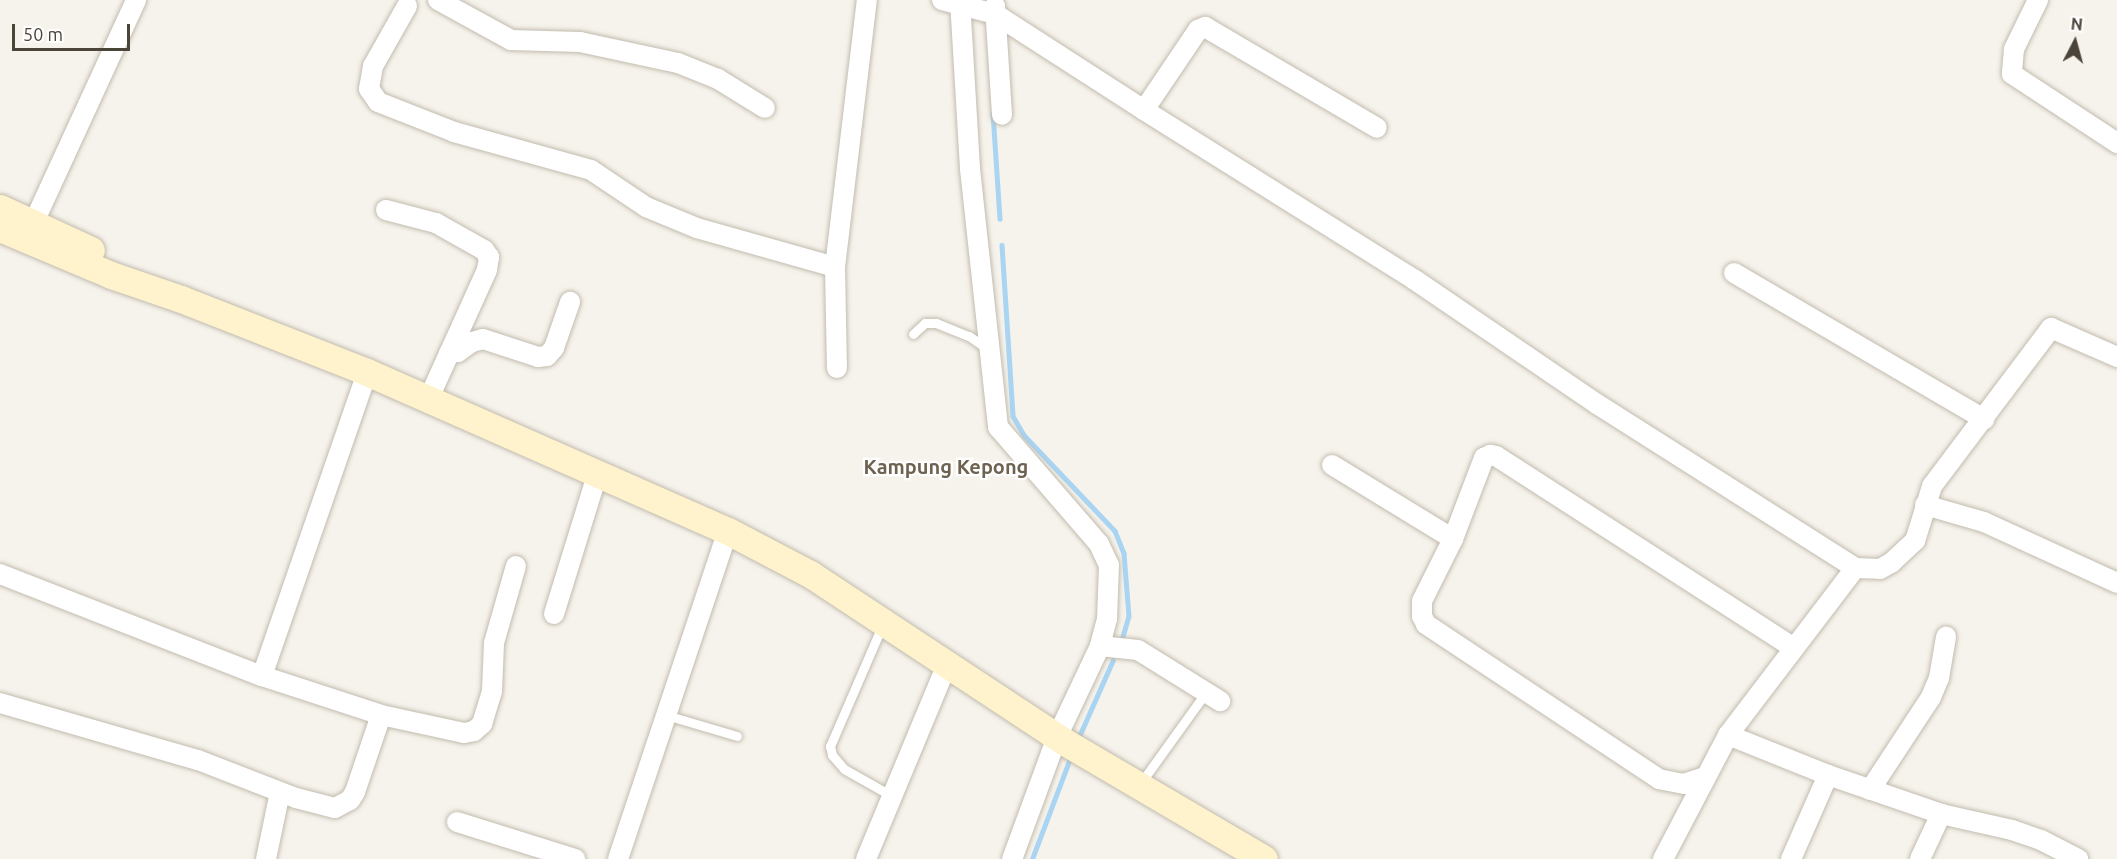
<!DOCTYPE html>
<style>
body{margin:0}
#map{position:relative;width:2117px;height:859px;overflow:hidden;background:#f6f3ec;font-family:Ubuntu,sans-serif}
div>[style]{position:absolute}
.stream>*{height:4.5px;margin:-2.25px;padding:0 2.25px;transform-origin:2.25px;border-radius:2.25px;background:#a9d4f2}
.roads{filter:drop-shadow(0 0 2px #c2bbae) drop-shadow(0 0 2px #c2bbae)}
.service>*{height:9px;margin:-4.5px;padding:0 4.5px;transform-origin:4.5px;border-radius:4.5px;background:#fff}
.minor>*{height:20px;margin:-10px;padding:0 10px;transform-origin:10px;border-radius:10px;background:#fff}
.secondary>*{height:27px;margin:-13.5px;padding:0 13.5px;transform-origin:13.5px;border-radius:13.5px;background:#fff3cd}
span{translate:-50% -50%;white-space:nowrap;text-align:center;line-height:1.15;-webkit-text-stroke:4.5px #fff;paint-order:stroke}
.neighbourhood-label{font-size:20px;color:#6e6250;font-weight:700}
.north{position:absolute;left:2045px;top:12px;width:60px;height:60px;-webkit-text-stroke:4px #fff;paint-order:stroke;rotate:6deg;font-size:16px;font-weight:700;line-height:24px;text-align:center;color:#4b4439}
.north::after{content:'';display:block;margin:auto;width:21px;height:27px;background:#4b4439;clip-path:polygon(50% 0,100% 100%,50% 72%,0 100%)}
.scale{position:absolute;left:12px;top:24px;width:118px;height:27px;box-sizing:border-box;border:3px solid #4b4439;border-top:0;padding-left:8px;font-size:18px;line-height:21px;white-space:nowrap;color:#4b4439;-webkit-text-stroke:4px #fff;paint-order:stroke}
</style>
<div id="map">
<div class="stream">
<i style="left:993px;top:113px;width:106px;rotate:86.2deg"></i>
<i style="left:1002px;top:245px;width:171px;rotate:86.3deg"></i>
<i style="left:1013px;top:416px;width:22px;rotate:60deg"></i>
<i style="left:1024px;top:435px;width:132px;rotate:46.5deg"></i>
<i style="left:1115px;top:531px;width:24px;rotate:68deg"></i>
<i style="left:1124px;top:553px;width:63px;rotate:85.5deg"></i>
<i style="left:1129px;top:616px;width:29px;rotate:106deg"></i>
<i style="left:1078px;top:739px;width:86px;rotate:-66.1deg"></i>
<i style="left:1032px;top:859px;width:110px;rotate:-69.3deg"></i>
</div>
<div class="roads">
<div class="service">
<i style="left:913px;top:334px;width:16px;rotate:-43deg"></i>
<i style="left:925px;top:323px;width:11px"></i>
<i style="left:936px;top:323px;width:35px;rotate:22deg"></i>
<i style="left:969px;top:336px;width:24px;rotate:35deg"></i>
<i style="left:882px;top:626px;width:131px;rotate:113.4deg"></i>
<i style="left:830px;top:746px;width:9px;rotate:77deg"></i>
<i style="left:832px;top:755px;width:18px;rotate:49deg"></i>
<i style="left:844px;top:769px;width:55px;rotate:29.4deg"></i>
<i style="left:666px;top:715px;width:74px;rotate:16.5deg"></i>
<i style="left:1140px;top:784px;width:113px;rotate:-54.3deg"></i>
</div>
<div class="minor">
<i style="left:438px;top:0;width:83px;rotate:28.7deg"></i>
<i style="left:511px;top:40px;width:69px;rotate:1.7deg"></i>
<i style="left:580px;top:42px;width:100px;rotate:12.1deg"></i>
<i style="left:678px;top:63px;width:43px;rotate:21.8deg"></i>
<i style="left:718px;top:79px;width:55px;rotate:31.7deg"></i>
<i style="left:942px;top:0;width:55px;rotate:14.8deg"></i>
<i style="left:995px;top:14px;width:177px;rotate:32.8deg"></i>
<i style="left:1144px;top:110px;width:97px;rotate:-56deg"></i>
<i style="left:1198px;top:30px;width:8px;rotate:-23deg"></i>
<i style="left:1205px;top:27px;width:199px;rotate:30.4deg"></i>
<i style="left:960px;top:0;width:169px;rotate:86.6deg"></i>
<i style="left:970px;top:169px;width:260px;rotate:83.8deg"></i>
<i style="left:998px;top:427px;width:155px;rotate:49.2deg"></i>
<i style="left:1099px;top:544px;width:23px;rotate:65deg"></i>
<i style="left:1109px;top:565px;width:54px;rotate:92.1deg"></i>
<i style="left:1107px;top:619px;width:28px;rotate:105deg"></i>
<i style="left:1100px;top:646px;width:101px;rotate:115.3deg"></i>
<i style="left:1057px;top:737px;width:130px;rotate:110.2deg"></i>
<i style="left:2038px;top:0;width:55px;rotate:116.1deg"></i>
<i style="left:2014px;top:49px;width:25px;rotate:95deg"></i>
<i style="left:2012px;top:74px;width:126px;rotate:33.3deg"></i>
<i style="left:407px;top:6px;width:69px;rotate:119.5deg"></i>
<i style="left:373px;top:66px;width:23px;rotate:100deg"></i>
<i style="left:369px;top:89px;width:16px;rotate:55deg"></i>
<i style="left:378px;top:102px;width:82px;rotate:21.5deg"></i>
<i style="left:454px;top:132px;width:142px;rotate:15.5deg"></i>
<i style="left:591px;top:170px;width:66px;rotate:33.9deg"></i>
<i style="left:646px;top:207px;width:55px;rotate:22.4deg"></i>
<i style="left:697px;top:228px;width:143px;rotate:15.8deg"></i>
<i style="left:835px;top:267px;width:269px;rotate:-83.2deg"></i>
<i style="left:995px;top:6px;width:109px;rotate:86.3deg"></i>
<i style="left:1144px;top:110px;width:320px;rotate:32.1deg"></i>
<i style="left:1415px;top:280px;width:220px;rotate:34.3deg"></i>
<i style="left:1597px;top:404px;width:306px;rotate:32.4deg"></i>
<i style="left:1855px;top:568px;width:25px;rotate:2deg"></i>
<i style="left:1880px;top:569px;width:13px;rotate:-29deg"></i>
<i style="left:1891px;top:563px;width:33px;rotate:-43deg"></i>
<i style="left:1915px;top:541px;width:58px;rotate:-72.8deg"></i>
<i style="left:1932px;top:486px;width:198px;rotate:-53deg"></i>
<i style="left:2051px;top:328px;width:72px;rotate:23.7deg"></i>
<i style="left:386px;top:210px;width:52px;rotate:14.6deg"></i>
<i style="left:436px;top:223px;width:55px;rotate:29.4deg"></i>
<i style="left:484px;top:250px;width:9px;rotate:54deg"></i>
<i style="left:489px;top:257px;width:13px;rotate:99deg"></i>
<i style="left:487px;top:270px;width:141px;rotate:114.4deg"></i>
<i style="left:34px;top:222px;width:244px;rotate:-65.3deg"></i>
<i style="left:835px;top:267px;width:101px;rotate:88.9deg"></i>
<i style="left:1734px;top:273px;width:290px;rotate:30.3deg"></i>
<i style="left:449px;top:353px;width:9px;rotate:-6deg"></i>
<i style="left:458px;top:352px;width:17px;rotate:-36deg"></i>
<i style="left:472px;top:342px;width:11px;rotate:-15deg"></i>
<i style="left:483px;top:339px;width:58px;rotate:18.1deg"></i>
<i style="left:538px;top:357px;width:9px;rotate:-6deg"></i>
<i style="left:547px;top:356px;width:11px;rotate:-49deg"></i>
<i style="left:554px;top:348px;width:49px;rotate:-70.8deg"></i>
<i style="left:1332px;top:465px;width:142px;rotate:31.4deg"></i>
<i style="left:1925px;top:505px;width:61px;rotate:16.1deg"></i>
<i style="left:1984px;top:522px;width:146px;rotate:24.6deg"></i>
<i style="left:0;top:574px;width:281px;rotate:21.3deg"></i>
<i style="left:262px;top:676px;width:125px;rotate:18.1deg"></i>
<i style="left:381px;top:715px;width:85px;rotate:12.2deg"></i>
<i style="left:464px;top:733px;width:10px;rotate:-11deg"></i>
<i style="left:474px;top:731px;width:11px;rotate:-41deg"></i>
<i style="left:482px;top:724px;width:34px;rotate:-73deg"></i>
<i style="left:492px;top:691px;width:48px;rotate:-87.6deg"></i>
<i style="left:494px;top:643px;width:80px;rotate:-74.1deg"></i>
<i style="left:554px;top:614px;width:149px;rotate:-72.8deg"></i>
<i style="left:1100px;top:646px;width:38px;rotate:6deg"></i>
<i style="left:1138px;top:650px;width:97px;rotate:31.9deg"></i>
<i style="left:262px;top:676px;width:322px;rotate:-70.9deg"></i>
<i style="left:0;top:703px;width:206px;rotate:16.1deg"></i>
<i style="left:198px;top:760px;width:105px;rotate:21.2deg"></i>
<i style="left:296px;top:798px;width:40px;rotate:14.4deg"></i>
<i style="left:335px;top:808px;width:17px;rotate:-28deg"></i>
<i style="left:350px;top:800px;width:9px;rotate:-58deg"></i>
<i style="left:355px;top:792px;width:81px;rotate:-71.3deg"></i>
<i style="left:1728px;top:735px;width:108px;rotate:21.8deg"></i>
<i style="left:1828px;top:775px;width:120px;rotate:19deg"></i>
<i style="left:1941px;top:814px;width:73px;rotate:12.7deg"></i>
<i style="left:2012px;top:830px;width:31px;rotate:19deg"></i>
<i style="left:2041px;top:840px;width:42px;rotate:27.2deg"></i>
<i style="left:1705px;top:777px;width:22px;rotate:162deg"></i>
<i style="left:1684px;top:784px;width:25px;rotate:-169deg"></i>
<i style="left:1659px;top:779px;width:280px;rotate:-146.4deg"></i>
<i style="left:1426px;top:624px;width:9px;rotate:-117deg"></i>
<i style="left:1422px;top:616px;width:15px;rotate:-90deg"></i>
<i style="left:1422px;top:601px;width:69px;rotate:-63.4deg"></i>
<i style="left:1453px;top:539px;width:87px;rotate:-69.1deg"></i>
<i style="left:1484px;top:458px;width:7px;rotate:-27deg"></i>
<i style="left:1490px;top:455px;width:6px;rotate:9deg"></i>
<i style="left:1496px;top:456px;width:354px;rotate:32.8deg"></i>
<i style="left:1870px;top:790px;width:111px;rotate:-56.7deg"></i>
<i style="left:1931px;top:697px;width:21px;rotate:-67deg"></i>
<i style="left:1939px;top:678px;width:42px;rotate:-80.3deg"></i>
<i style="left:457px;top:822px;width:124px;rotate:17.4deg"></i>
<i style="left:266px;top:859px;width:68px;rotate:-78.2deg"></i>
<i style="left:618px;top:859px;width:346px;rotate:-71.5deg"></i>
<i style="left:866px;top:859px;width:211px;rotate:-67.4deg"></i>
<i style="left:1663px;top:859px;width:140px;rotate:-62.3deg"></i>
<i style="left:1728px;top:735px;width:210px;rotate:-52.7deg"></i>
<i style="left:1791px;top:859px;width:92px;rotate:-66.2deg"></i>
<i style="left:1920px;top:859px;width:50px;rotate:-65deg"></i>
</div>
<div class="secondary">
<i style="left:0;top:208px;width:100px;rotate:24.8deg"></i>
<i style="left:0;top:228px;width:121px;rotate:22.9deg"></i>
<i style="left:111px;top:275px;width:74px;rotate:18.9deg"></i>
<i style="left:181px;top:299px;width:200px;rotate:21.4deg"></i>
<i style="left:367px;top:372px;width:394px;rotate:23.8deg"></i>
<i style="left:728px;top:531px;width:93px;rotate:27.7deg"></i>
<i style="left:810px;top:574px;width:303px;rotate:33.4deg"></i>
<i style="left:1063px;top:741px;width:233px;rotate:30.4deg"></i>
</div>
</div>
<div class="neighbourhood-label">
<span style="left:946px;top:466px">Kampung Kepong</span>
</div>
<div class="north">N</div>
<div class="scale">50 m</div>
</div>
